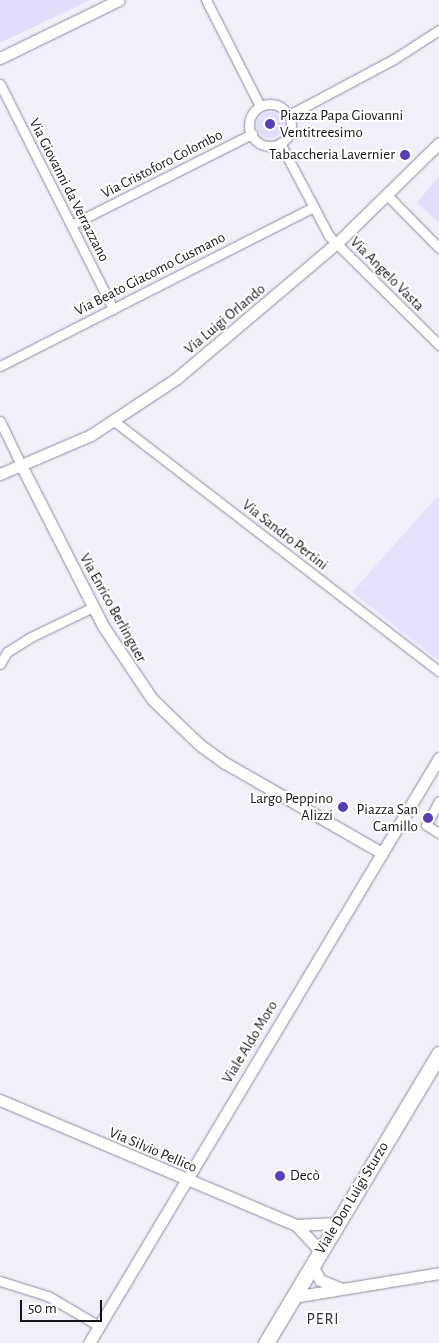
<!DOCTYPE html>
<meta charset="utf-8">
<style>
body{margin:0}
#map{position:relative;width:439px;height:1343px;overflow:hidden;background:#f0effa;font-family:"Alegreya Sans",sans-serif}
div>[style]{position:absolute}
.built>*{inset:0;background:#e3e1fd}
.green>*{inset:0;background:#e0defb}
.round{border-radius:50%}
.roads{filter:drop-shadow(0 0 1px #8b8aa3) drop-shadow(0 0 1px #8b8aa3)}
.minor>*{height:9px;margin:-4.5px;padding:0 4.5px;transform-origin:4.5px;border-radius:4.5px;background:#fff}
.minor>.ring{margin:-4.5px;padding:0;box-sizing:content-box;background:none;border:9px solid #fff;border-radius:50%}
.tertiary>*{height:11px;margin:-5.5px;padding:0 5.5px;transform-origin:5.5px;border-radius:5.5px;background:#fff}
.primary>*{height:15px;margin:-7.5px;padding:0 7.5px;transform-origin:7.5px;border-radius:7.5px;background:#fff}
.dots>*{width:14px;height:14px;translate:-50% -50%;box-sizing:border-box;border:2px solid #fff;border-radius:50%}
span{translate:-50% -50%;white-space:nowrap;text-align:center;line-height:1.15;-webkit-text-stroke:4px #fff;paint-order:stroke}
.poi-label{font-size:15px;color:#14141d}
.left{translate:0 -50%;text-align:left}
.right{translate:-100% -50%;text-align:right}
.street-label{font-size:15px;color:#14141d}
.neighbourhood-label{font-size:16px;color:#313045;letter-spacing:1px}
.scale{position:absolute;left:20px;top:1300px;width:82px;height:22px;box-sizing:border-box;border:2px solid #14141d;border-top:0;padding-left:6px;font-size:15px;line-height:18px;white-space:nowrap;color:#14141d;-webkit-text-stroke:4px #fff;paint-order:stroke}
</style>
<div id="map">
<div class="built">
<i style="clip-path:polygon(437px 497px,439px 499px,439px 661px,352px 592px)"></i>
</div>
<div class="green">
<i style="clip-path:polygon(0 0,90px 0,0 43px)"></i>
<i class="round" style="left:257px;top:112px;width:26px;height:26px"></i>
<i style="clip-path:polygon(439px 177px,439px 223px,417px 202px)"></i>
</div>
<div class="roads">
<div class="minor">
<i style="left:206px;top:0;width:119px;rotate:63deg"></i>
<i style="left:0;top:84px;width:252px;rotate:63.3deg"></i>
<i class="ring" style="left:249px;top:104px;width:33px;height:33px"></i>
<i style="left:289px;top:115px;width:119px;rotate:-28.1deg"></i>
<i style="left:394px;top:59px;width:54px;rotate:-32.8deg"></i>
<i style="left:280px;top:143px;width:105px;rotate:62.2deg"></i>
<i style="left:329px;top:236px;width:155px;rotate:44.7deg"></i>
<i style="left:386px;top:194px;width:76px;rotate:45.5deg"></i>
<i style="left:71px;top:225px;width:203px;rotate:-26.7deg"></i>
<i style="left:0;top:366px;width:351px;rotate:-26.9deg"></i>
<i style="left:0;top:421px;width:51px;rotate:64.4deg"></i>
<i style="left:114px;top:421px;width:410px;rotate:37.6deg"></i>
<i style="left:0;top:664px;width:14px;rotate:-60deg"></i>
<i style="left:7px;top:652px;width:28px;rotate:-32deg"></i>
<i style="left:31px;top:637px;width:69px;rotate:-25.8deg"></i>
<i style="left:439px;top:801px;width:27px;rotate:118deg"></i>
<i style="left:426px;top:825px;width:15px;rotate:32deg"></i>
<i style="left:0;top:1281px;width:50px;rotate:17.4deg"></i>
<i style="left:48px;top:1296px;width:59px;rotate:30.5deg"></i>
</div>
<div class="tertiary">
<i style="left:0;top:58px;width:132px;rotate:-26deg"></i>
<i style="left:22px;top:467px;width:178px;rotate:63deg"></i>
<i style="left:103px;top:626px;width:88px;rotate:56.1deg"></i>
<i style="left:152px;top:699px;width:66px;rotate:43.8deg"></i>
<i style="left:200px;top:745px;width:31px;rotate:36deg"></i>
<i style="left:225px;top:763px;width:181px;rotate:29.8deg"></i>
<i style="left:0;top:474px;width:99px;rotate:-23.2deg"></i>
<i style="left:91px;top:435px;width:103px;rotate:-33.5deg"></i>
<i style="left:177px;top:378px;width:209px;rotate:-40.2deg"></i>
<i style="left:337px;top:243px;width:143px;rotate:-44.4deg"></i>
<i style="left:0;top:1100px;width:321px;rotate:22.9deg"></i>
<i style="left:296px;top:1225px;width:40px;rotate:-2.9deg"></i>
<i style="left:296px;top:1225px;width:35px;rotate:47deg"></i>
<i style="left:312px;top:1265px;width:17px;rotate:62deg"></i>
<i style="left:320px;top:1280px;width:22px;rotate:22deg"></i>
<i style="left:293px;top:1297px;width:148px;rotate:-9.3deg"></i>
<i style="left:89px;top:1343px;width:682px;rotate:-59.11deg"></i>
</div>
<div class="primary">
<i style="left:266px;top:1343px;width:337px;rotate:-59.1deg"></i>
</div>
</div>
<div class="dots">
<i style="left:270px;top:124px;background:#583db5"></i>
<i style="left:405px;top:155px;background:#583db5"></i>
<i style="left:343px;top:807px;background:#583db5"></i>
<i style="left:428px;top:818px;background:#583db5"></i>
<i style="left:280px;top:1176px;background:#583db5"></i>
</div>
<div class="poi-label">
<span class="left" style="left:280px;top:124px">Piazza Papa Giovanni<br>Ventitreesimo</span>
<span class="right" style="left:395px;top:155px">Tabaccheria Lavernier</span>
<span class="right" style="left:333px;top:807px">Largo Peppino<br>Alizzi</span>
<span class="right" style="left:418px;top:818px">Piazza San<br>Camillo</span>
<span class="left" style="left:290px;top:1176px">Decò</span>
</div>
<div class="street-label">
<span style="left:162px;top:164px;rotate:-27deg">Via Cristoforo Colombo</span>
<span style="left:69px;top:190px;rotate:63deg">Via Giovanni da Verrazzano</span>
<span style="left:150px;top:274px;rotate:-27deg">Via Beato Giacomo Cusmano</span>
<span style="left:387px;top:274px;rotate:45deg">Via Angelo Vasta</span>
<span style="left:225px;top:319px;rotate:-40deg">Via Luigi Orlando</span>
<span style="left:285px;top:535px;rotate:38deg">Via Sandro Pertini</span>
<span style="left:113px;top:608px;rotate:61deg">Via Enrico Berlinguer</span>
<span style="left:250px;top:1042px;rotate:-59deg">Viale Aldo Moro</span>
<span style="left:153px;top:1150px;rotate:23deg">Via Silvio Pellico</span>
<span style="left:352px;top:1198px;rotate:-59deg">Viale Don Luigi Sturzo</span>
</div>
<div class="neighbourhood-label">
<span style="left:323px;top:1319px">PERI</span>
</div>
<div class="scale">50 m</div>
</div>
